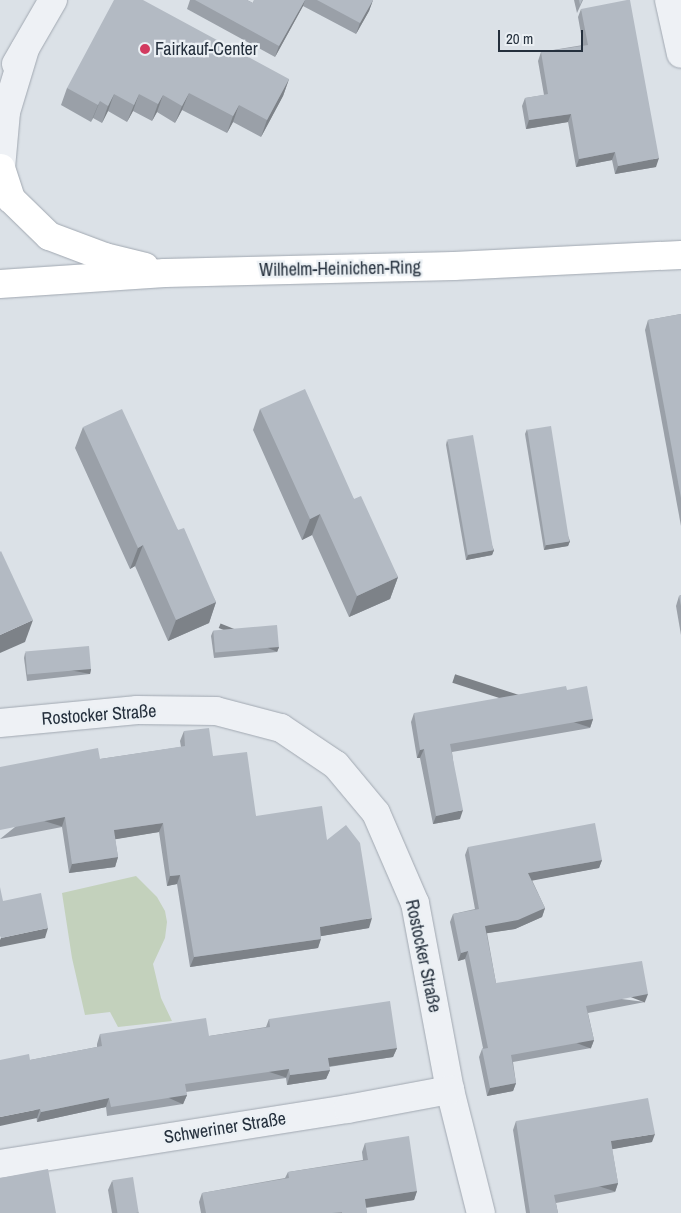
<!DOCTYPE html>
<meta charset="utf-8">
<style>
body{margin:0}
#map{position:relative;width:681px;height:1213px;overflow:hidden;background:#dbe1e7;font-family:"Archivo Narrow",sans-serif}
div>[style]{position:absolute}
.green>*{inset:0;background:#c3d1bc}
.roads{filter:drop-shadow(0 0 1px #a1a8b1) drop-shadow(0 0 1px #a1a8b1)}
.minor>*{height:28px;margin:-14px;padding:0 14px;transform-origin:14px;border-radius:14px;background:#eef1f5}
.major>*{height:28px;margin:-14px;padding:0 14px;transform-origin:14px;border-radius:14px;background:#fff}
.wall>*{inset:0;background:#9aa0a8}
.shaded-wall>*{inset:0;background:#7d8288;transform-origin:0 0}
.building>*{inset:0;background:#b3bac3;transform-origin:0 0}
.dots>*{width:14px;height:14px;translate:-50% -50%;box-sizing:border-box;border:2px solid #ebf0f4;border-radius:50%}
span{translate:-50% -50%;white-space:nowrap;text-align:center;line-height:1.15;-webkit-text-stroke:4.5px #ebf0f4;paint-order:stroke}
.poi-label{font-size:18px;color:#25303d}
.left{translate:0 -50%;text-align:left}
.street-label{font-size:18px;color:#25303d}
.scale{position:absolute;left:498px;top:30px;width:85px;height:22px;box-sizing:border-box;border:2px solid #25303d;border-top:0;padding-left:6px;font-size:15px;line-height:18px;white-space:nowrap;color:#25303d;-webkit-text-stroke:4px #ebf0f4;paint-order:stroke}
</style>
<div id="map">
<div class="green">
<i style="clip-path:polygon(136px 876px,157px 897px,165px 911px,167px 922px,165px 938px,153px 964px,161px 998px,172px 1021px,118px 1027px,110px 1012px,85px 1015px,72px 958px,62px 893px)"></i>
</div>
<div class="roads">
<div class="minor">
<i style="left:669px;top:0;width:55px;rotate:77.5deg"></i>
<i style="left:16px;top:64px;width:74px;rotate:-60deg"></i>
<i style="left:1px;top:168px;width:56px;rotate:-84.9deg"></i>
<i style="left:6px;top:112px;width:66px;rotate:-73.2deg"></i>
<i style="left:0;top:723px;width:138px;rotate:-5.4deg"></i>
<i style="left:137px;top:710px;width:79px;rotate:0.7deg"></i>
<i style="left:216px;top:711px;width:67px;rotate:14.7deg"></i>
<i style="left:281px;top:728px;width:66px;rotate:33.9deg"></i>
<i style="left:336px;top:765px;width:62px;rotate:50.2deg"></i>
<i style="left:376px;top:813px;width:98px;rotate:66.6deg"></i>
<i style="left:415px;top:903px;width:190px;rotate:79.4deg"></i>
<i style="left:450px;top:1090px;width:127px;rotate:75.9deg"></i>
<i style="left:0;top:1164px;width:352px;rotate:-9deg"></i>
<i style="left:348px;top:1109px;width:104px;rotate:-10.6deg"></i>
</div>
<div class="major">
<i style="left:1px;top:168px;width:33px;rotate:72deg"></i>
<i style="left:11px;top:199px;width:53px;rotate:44.2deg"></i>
<i style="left:49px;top:236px;width:60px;rotate:20.6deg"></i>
<i style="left:105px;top:257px;width:41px;rotate:14deg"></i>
<i style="left:0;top:284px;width:165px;rotate:-3.8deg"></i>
<i style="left:165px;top:273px;width:289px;rotate:-1.4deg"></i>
<i style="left:454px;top:266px;width:227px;rotate:-2.8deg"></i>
</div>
</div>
<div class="wall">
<i style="clip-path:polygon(190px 0,247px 0,253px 3px,254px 0,373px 0,369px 11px,356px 34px,303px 6px,275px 57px,187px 9px)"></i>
<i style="clip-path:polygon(574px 0,583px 0,577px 13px)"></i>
<i style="clip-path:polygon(581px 9px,656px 167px,615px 174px,612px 160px,576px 167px,568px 122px,526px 129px,522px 106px,525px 98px,544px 95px,538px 61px,541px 52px,583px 45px,578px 17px)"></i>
<i style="clip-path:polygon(289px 79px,283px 96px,261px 137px,233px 122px,227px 133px,182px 110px,175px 123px,157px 112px,152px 121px,133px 111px,127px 122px,108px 111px,102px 123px,93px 118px,91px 122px,61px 105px,67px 88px)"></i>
<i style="clip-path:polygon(681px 314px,681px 526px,645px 330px,648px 320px)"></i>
<i style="clip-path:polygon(260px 409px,354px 499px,398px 577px,390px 599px,349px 617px,312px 535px,302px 540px,253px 430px)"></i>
<i style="clip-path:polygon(83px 427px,178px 530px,216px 602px,209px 623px,168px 641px,135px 566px,130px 569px,75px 448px)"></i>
<i style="clip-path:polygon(527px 429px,570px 541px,568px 546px,544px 550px,525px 434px)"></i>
<i style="clip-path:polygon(447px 440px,494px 550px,492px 555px,466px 560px,446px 445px)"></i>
<i style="clip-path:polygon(681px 595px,681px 635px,676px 606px,679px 596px)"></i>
<i style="clip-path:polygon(213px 631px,279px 647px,277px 652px,214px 658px,211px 636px)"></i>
<i style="clip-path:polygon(25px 653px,91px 669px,90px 674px,27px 681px,24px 658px)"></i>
<i style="clip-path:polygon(414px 713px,593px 719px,590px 728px,452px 752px,460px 819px,433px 824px,420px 758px,417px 758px,411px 722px)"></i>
<i style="clip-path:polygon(184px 731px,213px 756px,256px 816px,327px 840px,369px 928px,321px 936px,318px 948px,190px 967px,177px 884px,167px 886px,159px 832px,115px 839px,118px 857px,115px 867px,69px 873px,62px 827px,0 839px,100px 759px,181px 747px,180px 741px)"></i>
<i style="clip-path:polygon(468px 847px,602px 860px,599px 868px,532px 880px,545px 908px,542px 917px,515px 929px,487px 933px,496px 983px,645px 1002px,588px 1013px,594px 1040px,591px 1048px,513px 1062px,516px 1083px,513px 1091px,487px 1096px,479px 1057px,482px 1049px,483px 1048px,465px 959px,458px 961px,450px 922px,453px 914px,475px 909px,465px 855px)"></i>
<i style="clip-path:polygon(269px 1019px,397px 1048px,393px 1057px,329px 1067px,330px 1070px,326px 1079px,287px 1085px,286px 1078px,186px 1092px,187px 1095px,183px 1104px,107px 1116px,106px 1107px,37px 1122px,30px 1060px,97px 1047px,97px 1044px,100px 1034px,209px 1036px,266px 1027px)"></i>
<i style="clip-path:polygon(516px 1121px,652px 1142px,612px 1149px,618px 1183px,615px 1192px,556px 1203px,558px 1213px,526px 1213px,513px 1130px)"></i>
<i style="clip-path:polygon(365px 1143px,417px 1191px,414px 1200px,366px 1208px,367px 1213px,201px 1213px,199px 1202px,202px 1193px,285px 1178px,288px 1172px,363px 1160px,362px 1152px)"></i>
<i style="clip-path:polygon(112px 1181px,139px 1213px,112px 1213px,108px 1190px)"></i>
</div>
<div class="shaded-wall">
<i style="clip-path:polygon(305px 0,303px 6px,275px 57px,279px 46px)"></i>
<i style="clip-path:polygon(373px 0,369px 11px,356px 34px,360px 23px)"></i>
<i style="clip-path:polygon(289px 79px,283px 96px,261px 137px,267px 120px)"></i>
<i style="clip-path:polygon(189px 93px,182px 110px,175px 123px,182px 106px)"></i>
<i style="clip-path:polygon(114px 94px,108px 111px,102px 123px,108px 106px)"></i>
<i style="clip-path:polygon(139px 94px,133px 111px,127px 122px,134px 105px)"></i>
<i style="clip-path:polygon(163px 95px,157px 112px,152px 121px,158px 104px)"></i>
<i style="clip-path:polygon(100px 101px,93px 118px,91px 122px,98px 105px)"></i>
<i style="clip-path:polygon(239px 105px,233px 122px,227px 133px,233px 116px)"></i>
<i style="clip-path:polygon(571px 114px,568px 122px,526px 129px,529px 120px)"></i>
<i style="clip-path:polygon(615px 152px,612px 160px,576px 167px,579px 159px)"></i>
<i style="clip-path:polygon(659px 158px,656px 167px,615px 174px,618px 166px)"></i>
<i style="clip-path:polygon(320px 514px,312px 535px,302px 540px,310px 519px)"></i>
<i style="clip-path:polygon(570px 541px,568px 546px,544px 550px,546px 545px)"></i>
<i style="clip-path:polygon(143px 545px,135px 566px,130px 569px,138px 548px)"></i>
<i style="clip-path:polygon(494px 550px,492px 555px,466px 560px,468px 555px)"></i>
<i style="clip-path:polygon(398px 577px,390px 599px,349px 617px,357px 596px)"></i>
<i style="clip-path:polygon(216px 602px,209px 623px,168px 641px,176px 620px)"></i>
<i style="clip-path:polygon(33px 620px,25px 642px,0 653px,0 635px)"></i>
<i style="left:279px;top:647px;width:5px;height:63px;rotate:112deg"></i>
<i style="left:91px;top:669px;width:5px;height:63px;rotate:101deg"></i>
<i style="left:593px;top:719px;width:9px;height:145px;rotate:108deg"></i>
<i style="clip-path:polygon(424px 749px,420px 758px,417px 758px,420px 750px)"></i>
<i style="clip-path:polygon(463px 810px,460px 819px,433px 824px,436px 816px)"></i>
<i style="left:65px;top:817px;width:10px;height:66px;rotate:107deg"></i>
<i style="clip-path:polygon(163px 823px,159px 832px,111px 840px,114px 830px)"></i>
<i style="clip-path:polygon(118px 857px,115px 867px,69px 873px,72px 864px)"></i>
<i style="clip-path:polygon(602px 860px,599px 868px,525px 882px,528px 873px)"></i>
<i style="clip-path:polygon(180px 875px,177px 884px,167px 886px,170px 876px)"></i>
<i style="clip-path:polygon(545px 908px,542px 917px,515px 929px,482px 934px,485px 926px)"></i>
<i style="clip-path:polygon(372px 918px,369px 928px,316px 937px,320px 927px)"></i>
<i style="clip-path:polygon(48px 928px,45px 938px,0 947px,0 940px,1px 938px)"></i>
<i style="clip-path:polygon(321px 939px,318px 948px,190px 967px,194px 957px)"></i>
<i style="clip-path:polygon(468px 951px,465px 959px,458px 961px,461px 953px)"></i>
<i style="left:648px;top:994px;width:9px;height:63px;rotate:111deg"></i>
<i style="left:594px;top:1040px;width:9px;height:84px;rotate:111deg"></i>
<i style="clip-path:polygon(397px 1048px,393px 1057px,325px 1067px,328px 1058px)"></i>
<i style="left:289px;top:1069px;width:9px;height:105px;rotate:108deg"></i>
<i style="clip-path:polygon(330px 1070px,326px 1079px,287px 1085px,290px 1075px)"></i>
<i style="clip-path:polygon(516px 1083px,513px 1091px,487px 1096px,490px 1088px)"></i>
<i style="left:187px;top:1095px;width:10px;height:77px;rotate:114deg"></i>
<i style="clip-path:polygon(109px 1098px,106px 1107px,37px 1122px,41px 1112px)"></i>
<i style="clip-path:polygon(40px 1109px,37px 1118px,0 1126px,0 1117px)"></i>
<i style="clip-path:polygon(655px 1134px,652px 1142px,608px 1150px,611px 1141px)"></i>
<i style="left:618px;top:1183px;width:9px;height:65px;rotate:108deg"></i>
<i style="clip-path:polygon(417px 1191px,414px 1200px,362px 1208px,365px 1199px)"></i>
</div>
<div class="building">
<i style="clip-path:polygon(114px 0,143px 0,289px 79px,267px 120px,239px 105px,233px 116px,189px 93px,182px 106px,163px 95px,158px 104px,139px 94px,134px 105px,114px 94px,108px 106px,100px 101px,98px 105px,67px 88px)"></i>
<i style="clip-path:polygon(195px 0,247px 0,253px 3px,254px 0,305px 0,279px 46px)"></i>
<i style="clip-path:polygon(317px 0,373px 0,360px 23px)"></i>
<i style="clip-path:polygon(579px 0,582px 0,580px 5px)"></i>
<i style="clip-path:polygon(627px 0,630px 0,659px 158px,618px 166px,615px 152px,579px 159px,571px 114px,529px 120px,525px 98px,548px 94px,541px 52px,588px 45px,581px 9px)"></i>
<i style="clip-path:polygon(681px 314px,681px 498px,648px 320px)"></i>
<i style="clip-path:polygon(305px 389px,354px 499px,361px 496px,398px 577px,357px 596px,320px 514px,310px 519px,260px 409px)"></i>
<i style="clip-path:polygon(122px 409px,178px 530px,184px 528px,216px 602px,176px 620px,143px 545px,138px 548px,83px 427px)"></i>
<i style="left:551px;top:426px;width:117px;height:24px;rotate:81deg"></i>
<i style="left:473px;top:435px;width:117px;height:26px;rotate:80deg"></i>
<i style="clip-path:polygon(1px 551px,33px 620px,0 635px,0 552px)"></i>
<i style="clip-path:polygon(681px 595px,681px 606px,679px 596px)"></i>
<i style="left:277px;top:625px;width:22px;height:64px;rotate:85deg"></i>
<i style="left:89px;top:646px;width:23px;height:64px;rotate:85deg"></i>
<i style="clip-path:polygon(566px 686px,567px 690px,587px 686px,593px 719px,450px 744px,463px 810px,436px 816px,424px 749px,420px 750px,414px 713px)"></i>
<i style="clip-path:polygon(209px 728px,213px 756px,247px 752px,256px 816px,322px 806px,327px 840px,346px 825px,360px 843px,372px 918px,320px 927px,321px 939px,194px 957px,180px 875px,170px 876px,163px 823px,114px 830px,118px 857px,72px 864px,65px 817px,0 830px,0 767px,98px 748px,100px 759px,185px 746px,184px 731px)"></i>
<i style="clip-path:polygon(595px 823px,602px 860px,528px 873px,545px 908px,518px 920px,485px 926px,496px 983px,642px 961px,648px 994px,586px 1006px,594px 1040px,511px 1055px,516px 1083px,490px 1088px,482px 1049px,488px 1048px,468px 951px,461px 953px,453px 914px,479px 909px,468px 847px)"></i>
<i style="clip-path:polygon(0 887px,3px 901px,41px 893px,48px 928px,1px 938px,0 936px)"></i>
<i style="clip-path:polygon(390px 1001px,397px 1048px,328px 1058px,330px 1070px,290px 1075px,289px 1069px,185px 1084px,187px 1095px,111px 1107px,109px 1098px,41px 1112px,40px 1109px,0 1117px,0 1060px,29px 1054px,30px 1060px,102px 1046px,100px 1034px,206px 1018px,209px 1036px,270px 1027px,269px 1019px)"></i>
<i style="clip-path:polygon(648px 1098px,655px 1134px,611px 1141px,618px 1183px,554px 1195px,558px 1213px,530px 1213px,516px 1121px)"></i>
<i style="clip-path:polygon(409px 1136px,417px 1191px,365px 1199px,367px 1213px,342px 1213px,342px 1212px,332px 1213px,206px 1213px,202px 1193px,289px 1178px,288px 1172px,368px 1160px,365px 1143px)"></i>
<i style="clip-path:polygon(48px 1169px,56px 1213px,0 1213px,0 1178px)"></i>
<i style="left:133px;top:1177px;width:36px;height:21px;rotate:81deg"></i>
</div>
<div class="dots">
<i style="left:145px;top:49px;background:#d23a5f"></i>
</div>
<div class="poi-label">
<span class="left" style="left:155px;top:49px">Fairkauf-Center</span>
</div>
<div class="street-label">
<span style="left:340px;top:269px;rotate:-1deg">Wilhelm-Heinichen-Ring</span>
<span style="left:99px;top:715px;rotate:-4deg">Rostocker Straße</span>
<span style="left:423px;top:956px;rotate:78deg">Rostocker Straße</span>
<span style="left:225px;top:1128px;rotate:-9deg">Schweriner Straße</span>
</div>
<div class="scale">20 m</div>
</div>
